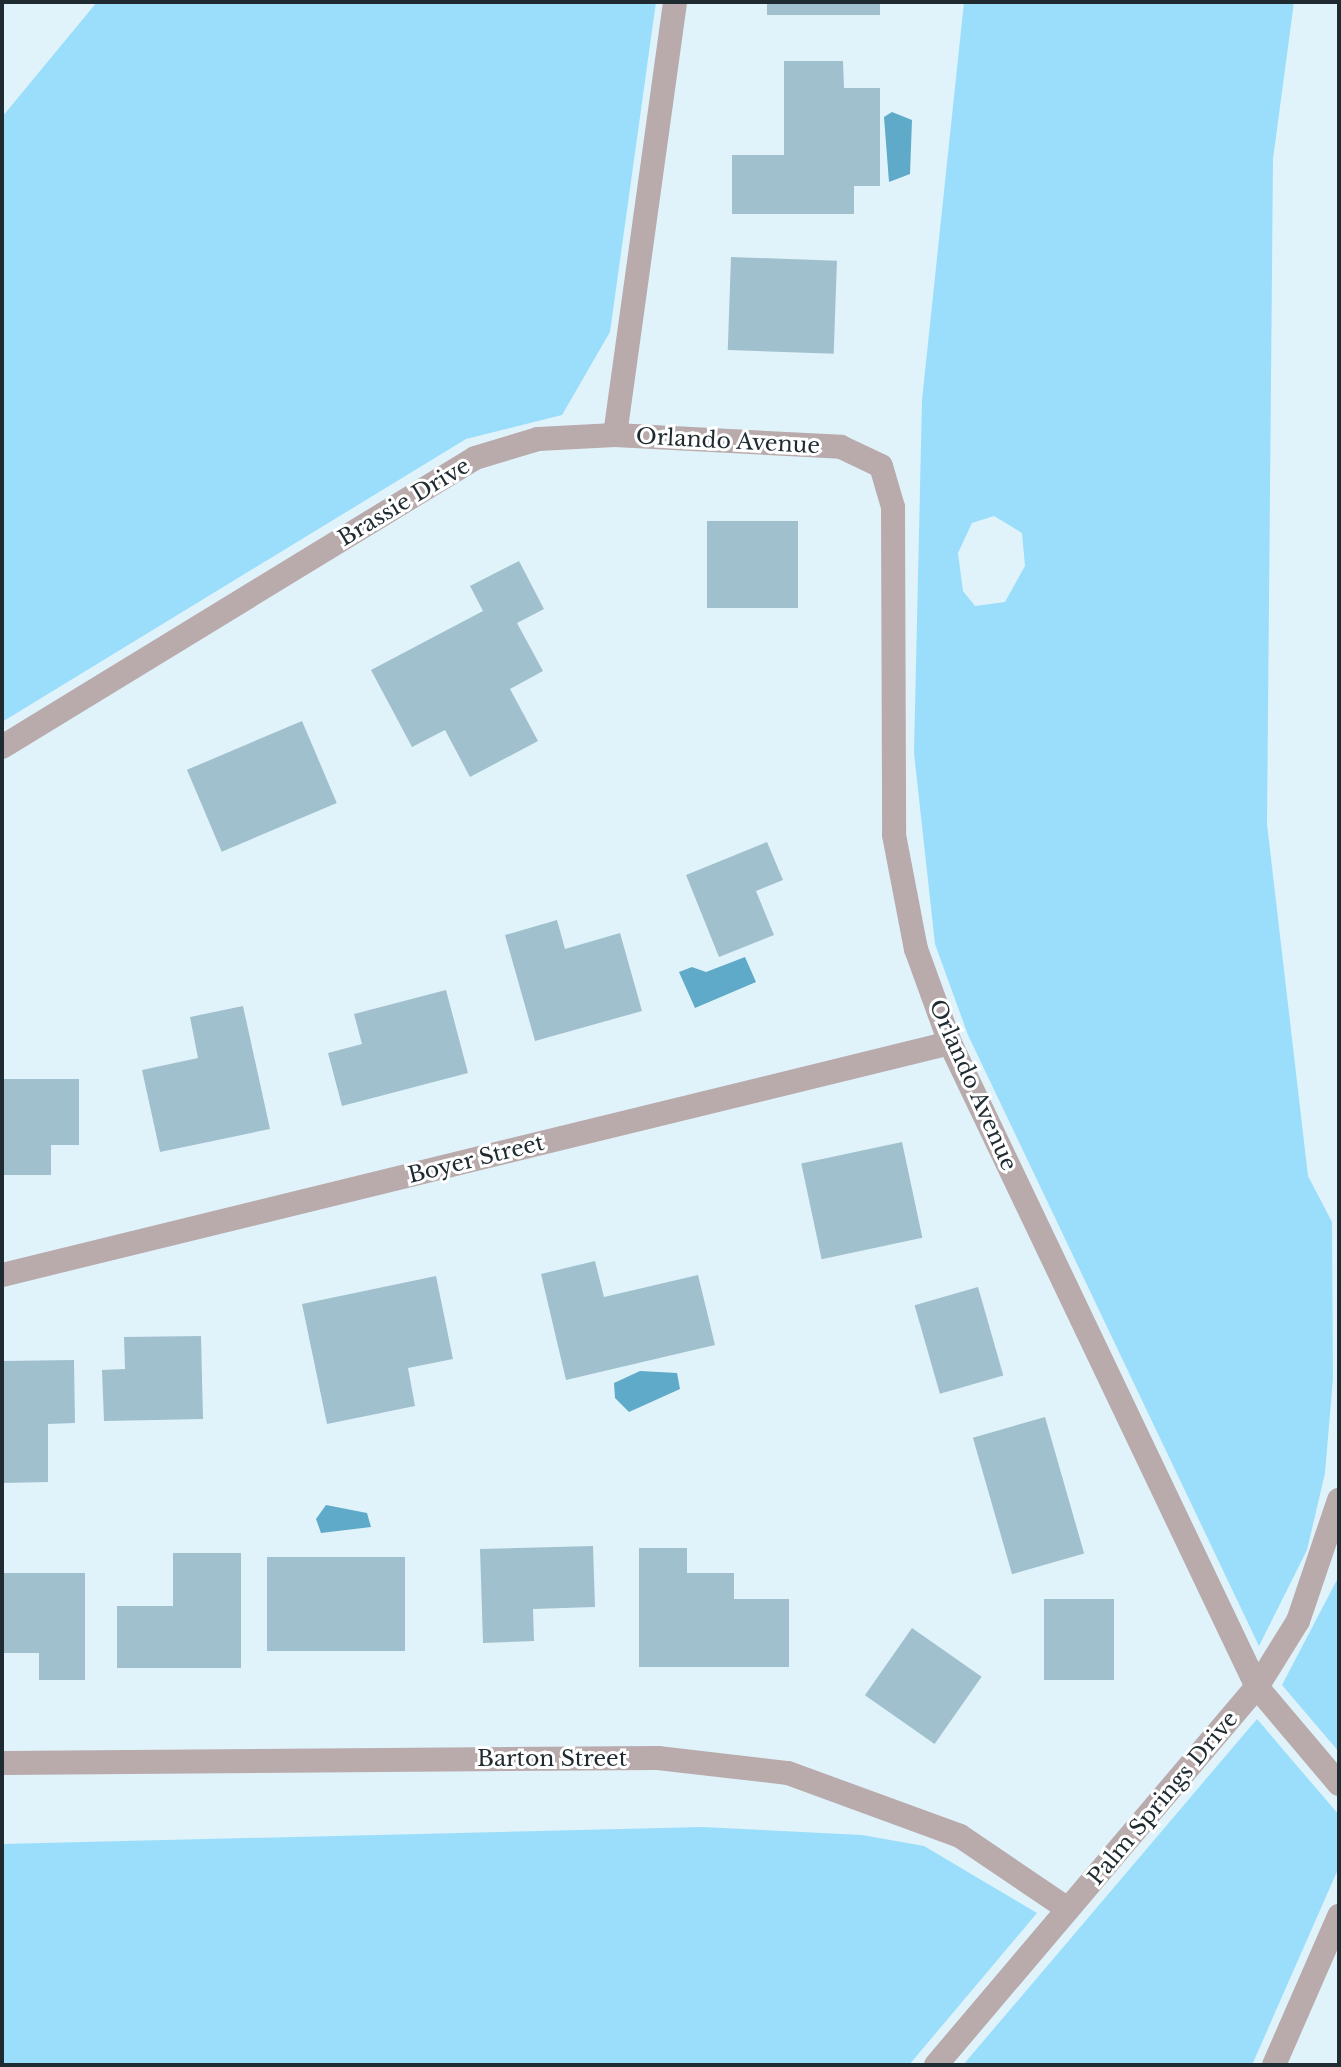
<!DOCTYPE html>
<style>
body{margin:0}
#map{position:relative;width:1341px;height:2067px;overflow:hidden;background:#e0f3fb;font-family:"Libre Baskerville",serif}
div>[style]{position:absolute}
.green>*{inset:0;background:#9adefb}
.water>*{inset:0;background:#5faac8}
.building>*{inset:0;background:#a1c0cd;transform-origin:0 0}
.minor>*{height:24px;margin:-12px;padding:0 12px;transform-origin:12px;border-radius:12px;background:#b9aaab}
span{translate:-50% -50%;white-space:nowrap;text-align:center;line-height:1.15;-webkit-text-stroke:6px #fff;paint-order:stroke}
.street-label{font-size:22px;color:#1f2b30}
.frame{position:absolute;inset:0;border:4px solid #1f2b30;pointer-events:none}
</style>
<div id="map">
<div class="green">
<i style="clip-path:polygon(97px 2px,656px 2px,610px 332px,562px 415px,466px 439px,2px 722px,2px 117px)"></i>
<i style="clip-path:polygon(evenodd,964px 2px,1294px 2px,1273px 159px,1267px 824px,1308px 1176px,1332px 1222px,1333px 1378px,1325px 1473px,1307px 1550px,1259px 1646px,968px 1035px,935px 944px,914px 753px,922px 400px,964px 2px,994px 516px,1022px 533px,1025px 566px,1005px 602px,975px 606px,963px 591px,958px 553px,972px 523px,994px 516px)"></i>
<i style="clip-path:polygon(1339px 1576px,1339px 1752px,1282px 1685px)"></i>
<i style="clip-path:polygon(1257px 1719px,1339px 1815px,1339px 1867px,1252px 2065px,963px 2065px)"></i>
<i style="clip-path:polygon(702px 1827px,862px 1835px,924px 1846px,1037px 1913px,909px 2065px,2px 2065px,2px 1844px)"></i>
</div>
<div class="water">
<i style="clip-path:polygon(892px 112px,912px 120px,910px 174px,889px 182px,884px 117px)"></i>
<i style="clip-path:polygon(745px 957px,756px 982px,695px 1008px,679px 972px,692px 967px,706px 972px)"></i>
<i style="clip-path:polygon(640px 1371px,677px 1373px,680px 1389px,629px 1412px,615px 1398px,614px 1383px)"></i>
<i style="clip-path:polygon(326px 1505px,367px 1513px,371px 1527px,321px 1533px,316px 1519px)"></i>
</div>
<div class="building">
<i style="left:767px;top:2px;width:113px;height:13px"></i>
<i style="clip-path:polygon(784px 61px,843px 61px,844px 88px,880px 88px,880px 186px,854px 186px,854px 214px,732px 214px,732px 155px,784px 155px)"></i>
<i style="left:731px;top:257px;width:106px;height:93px;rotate:2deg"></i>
<i style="left:707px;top:521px;width:91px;height:87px"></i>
<i style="clip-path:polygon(519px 561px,544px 609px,517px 623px,543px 671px,510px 689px,538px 741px,470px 777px,445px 730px,412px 747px,371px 670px,483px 611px,470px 586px)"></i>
<i style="left:302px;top:721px;width:89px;height:125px;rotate:67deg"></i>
<i style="clip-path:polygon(767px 842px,783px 880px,756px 891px,774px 935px,719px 957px,686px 875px)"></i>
<i style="clip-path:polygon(557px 920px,565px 949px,620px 933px,642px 1011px,535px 1041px,505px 935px)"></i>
<i style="clip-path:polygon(446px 990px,468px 1073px,342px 1106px,328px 1053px,362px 1044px,354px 1014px)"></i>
<i style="clip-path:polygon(243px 1006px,270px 1129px,160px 1152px,142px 1070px,198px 1058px,190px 1017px)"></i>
<i style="clip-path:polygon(2px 1079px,79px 1079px,79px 1145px,51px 1145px,51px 1175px,2px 1175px)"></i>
<i style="left:902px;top:1142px;width:98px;height:103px;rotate:78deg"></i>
<i style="clip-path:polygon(595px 1261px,604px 1297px,698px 1275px,715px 1345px,566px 1380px,541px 1274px)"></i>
<i style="clip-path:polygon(436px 1276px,453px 1359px,408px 1368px,415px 1406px,327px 1424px,302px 1304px)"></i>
<i style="left:978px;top:1287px;width:92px;height:66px;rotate:74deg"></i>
<i style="clip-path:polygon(201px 1336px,203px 1419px,104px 1421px,102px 1370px,125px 1369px,124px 1337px)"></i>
<i style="clip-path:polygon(74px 1360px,75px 1423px,48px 1424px,48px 1482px,2px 1483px,2px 1361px)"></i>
<i style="left:1045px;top:1417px;width:142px;height:75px;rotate:74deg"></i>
<i style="clip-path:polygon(593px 1546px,595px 1607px,533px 1609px,534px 1641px,483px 1643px,480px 1549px)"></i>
<i style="clip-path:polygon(639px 1548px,687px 1548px,687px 1573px,734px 1573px,734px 1599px,789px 1599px,789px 1667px,639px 1667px)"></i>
<i style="clip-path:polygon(173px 1553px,241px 1553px,241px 1668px,117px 1668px,117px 1606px,173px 1606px)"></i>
<i style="left:267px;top:1557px;width:138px;height:94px"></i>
<i style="clip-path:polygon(2px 1573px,85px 1573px,85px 1680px,39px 1680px,39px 1653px,2px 1653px)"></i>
<i style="left:1044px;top:1599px;width:70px;height:81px"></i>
<i style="left:912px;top:1628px;width:85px;height:82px;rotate:35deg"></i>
</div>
<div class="minor">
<i style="left:615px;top:435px;width:437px;rotate:-82.1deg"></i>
<i style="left:2px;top:747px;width:554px;rotate:-31.42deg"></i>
<i style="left:475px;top:458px;width:66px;rotate:-16.8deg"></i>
<i style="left:538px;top:439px;width:77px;rotate:-3deg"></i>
<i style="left:615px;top:435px;width:226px;rotate:3deg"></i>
<i style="left:841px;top:447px;width:44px;rotate:25.4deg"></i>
<i style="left:881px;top:466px;width:43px;rotate:73.7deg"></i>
<i style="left:893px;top:507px;width:328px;rotate:89.8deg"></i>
<i style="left:894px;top:835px;width:116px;rotate:79.1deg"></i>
<i style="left:916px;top:949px;width:100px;rotate:70.1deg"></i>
<i style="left:950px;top:1043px;width:713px;rotate:64.51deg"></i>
<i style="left:1257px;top:1687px;width:127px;rotate:49.8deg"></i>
<i style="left:2px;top:1275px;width:976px;rotate:-13.75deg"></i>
<i style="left:2px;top:1763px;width:656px;rotate:-0.44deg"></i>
<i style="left:658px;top:1758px;width:131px;rotate:6.6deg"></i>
<i style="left:788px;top:1773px;width:183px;rotate:20.1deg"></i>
<i style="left:960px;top:1836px;width:130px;rotate:34.1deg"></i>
<i style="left:936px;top:2065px;width:496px;rotate:-49.7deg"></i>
<i style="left:1257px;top:1687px;width:78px;rotate:-58.2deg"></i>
<i style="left:1298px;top:1621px;width:128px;rotate:-71.3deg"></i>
<i style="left:1274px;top:2065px;width:163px;rotate:-66.4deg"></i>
</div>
<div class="street-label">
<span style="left:728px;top:441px;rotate:3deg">Orlando Avenue</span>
<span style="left:404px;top:502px;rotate:-31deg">Brassie Drive</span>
<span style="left:973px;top:1085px;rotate:66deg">Orlando Avenue</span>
<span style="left:476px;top:1159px;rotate:-14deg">Boyer Street</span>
<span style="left:552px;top:1759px">Barton Street</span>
<span style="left:1163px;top:1798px;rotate:-50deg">Palm Springs Drive</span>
</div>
<div class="frame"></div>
</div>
